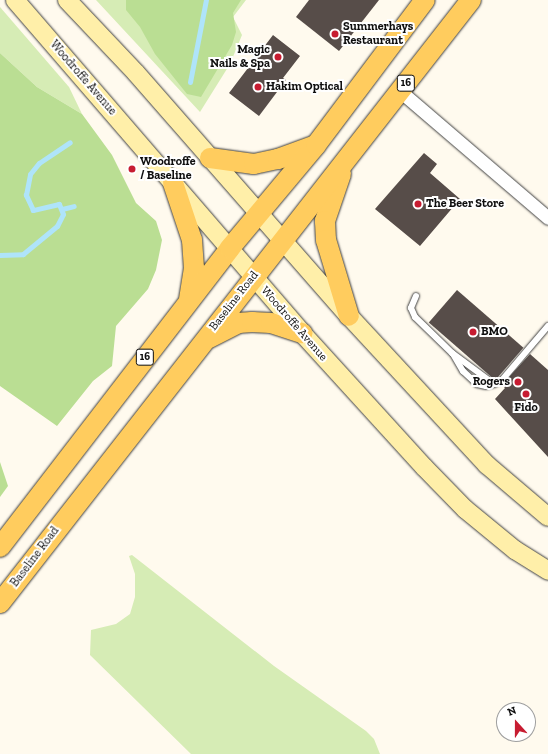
<!DOCTYPE html>
<style>
body{margin:0}
#map{position:relative;width:548px;height:754px;overflow:hidden;background:#fffaee;font-family:"Zilla Slab",serif}
div>[style]{position:absolute}
.green>*{inset:0;background:#d6ecb5}
.forest>*{inset:0;background:#bade93}
.stream>*{height:5px;margin:-2.5px;padding:0 2.5px;transform-origin:2.5px;border-radius:2.5px;background:#afe4fa}
.building>*{inset:0;background:#574d49;transform-origin:0 0}
.roads{filter:drop-shadow(0 0 1px #414141) drop-shadow(0 0 1px #414141)}
.lane>*{height:6px;margin:-3px;padding:0 3px;transform-origin:3px;border-radius:3px;background:#fff}
.street>*{height:13px;margin:-6.5px;padding:0 6.5px;transform-origin:6.5px;border-radius:6.5px;background:#fff}
.secondary>*{height:18px;margin:-9px;padding:0 9px;transform-origin:9px;border-radius:9px;background:#ffefa9}
.primary>*{height:20px;margin:-10px;padding:0 10px;transform-origin:10px;border-radius:10px;background:#ffcc5e}
.dots>*{width:11px;height:11px;translate:-50% -50%;box-sizing:border-box;border:2px solid #fff;border-radius:50%}
span{translate:-50% -50%;white-space:nowrap;text-align:center;line-height:1.15;-webkit-text-stroke:4px #fff;paint-order:stroke}
.shield-label span{padding:1px 3px;background:#fff;border:1px solid;border-radius:3px;-webkit-text-stroke-width:0}
.shield-label{font-size:11px;color:#0e0e0e;font-weight:700}
.poi-label{font-size:12px;color:#0e0e0e;font-weight:700}
.left{translate:0 -50%;text-align:left}
.right{translate:-100% -50%;text-align:right}
.street-label{font-size:12px;color:#0e0e0e}
.north{position:absolute;left:496px;top:702px;width:40px;height:40px;box-sizing:border-box;background:#fff;border:1px solid #9f9f9f;border-radius:50%;rotate:339deg;font-size:11px;font-weight:700;line-height:16px;text-align:center;color:#0e0e0e}
.north::after{content:'';display:block;margin:auto;width:14px;height:18px;background:#c71c31;clip-path:polygon(50% 0,100% 100%,50% 72%,0 100%)}
</style>
<div id="map">
<div class="green">
<i style="clip-path:polygon(96px 0,246px 0,233px 17px,242px 35px,230px 64px,200px 112px)"></i>
<i style="clip-path:polygon(0 7px,69px 87px,82px 114px,37px 87px,0 53px)"></i>
<i style="clip-path:polygon(132px 555px,274px 666px,366px 731px,374px 739px,380px 754px,191px 754px,90px 655px,91px 630px,116px 624px,130px 614px,135px 597px,135px 574px,129px 556px)"></i>
</div>
<div class="forest">
<i style="clip-path:polygon(126px 0,241px 0,233px 13px,236px 32px,232px 45px,201px 97px,187px 94px,155px 54px,140px 27px,126px 10px)"></i>
<i style="clip-path:polygon(0 53px,37px 87px,82px 114px,112px 155px,136px 203px,156px 221px,162px 240px,156px 270px,148px 289px,116px 326px,112px 366px,93px 381px,57px 426px,0 386px)"></i>
<i style="clip-path:polygon(0 462px,8px 486px,0 497px)"></i>
</div>
<div class="stream">
<i style="left:190px;top:82px;width:84px;rotate:-79deg"></i>
<i style="left:62px;top:209px;width:12px;rotate:-14deg"></i>
<i style="left:0;top:255px;width:23px;rotate:-2deg"></i>
<i style="left:23px;top:254px;width:44px;rotate:-39.5deg"></i>
<i style="left:57px;top:226px;width:13px;rotate:-63deg"></i>
<i style="left:63px;top:214px;width:11px;rotate:-112deg"></i>
<i style="left:59px;top:204px;width:27px;rotate:167deg"></i>
<i style="left:33px;top:210px;width:17px;rotate:-115deg"></i>
<i style="left:26px;top:195px;width:21px;rotate:-79deg"></i>
<i style="left:30px;top:174px;width:14px;rotate:-51deg"></i>
<i style="left:39px;top:163px;width:37px;rotate:-34deg"></i>
</div>
<div class="building">
<i style="clip-path:polygon(309px 0,379px 0,339px 51px,296px 17px)"></i>
<i style="clip-path:polygon(273px 35px,300px 56px,283px 78px,286px 80px,259px 116px,229px 93px)"></i>
<i style="clip-path:polygon(424px 153px,437px 164px,430px 173px,460px 199px,420px 246px,375px 209px)"></i>
<i style="left:457px;top:290px;width:88px;height:43px;rotate:41deg"></i>
<i style="clip-path:polygon(530px 354px,548px 370px,548px 457px,495px 399px,505px 388px,502px 385px)"></i>
</div>
<div class="roads">
<div class="lane">
<i style="left:416px;top:296px;width:13px;rotate:113deg"></i>
<i style="left:411px;top:308px;width:10px;rotate:66deg"></i>
<i style="left:415px;top:317px;width:52px;rotate:44.2deg"></i>
<i style="left:452px;top:353px;width:52px;rotate:36.4deg"></i>
<i style="left:494px;top:384px;width:9px;rotate:-27deg"></i>
<i style="left:502px;top:380px;width:71px;rotate:-49.6deg"></i>
<i style="left:453px;top:354px;width:20px;rotate:60deg"></i>
<i style="left:463px;top:371px;width:19px;rotate:43deg"></i>
<i style="left:477px;top:384px;width:9px;rotate:13deg"></i>
<i style="left:486px;top:386px;width:8px;rotate:-14deg"></i>
</div>
<div class="street">
<i style="left:400px;top:91px;width:195px;rotate:40.6deg"></i>
</div>
<div class="secondary">
<i style="left:15px;top:0;width:440px;rotate:49.2deg"></i>
<i style="left:302px;top:333px;width:181px;rotate:47.7deg"></i>
<i style="left:424px;top:467px;width:59px;rotate:45.7deg"></i>
<i style="left:465px;top:509px;width:65px;rotate:39.4deg"></i>
<i style="left:515px;top:550px;width:39px;rotate:32deg"></i>
<i style="left:67px;top:0;width:100px;rotate:46.6deg"></i>
<i style="left:136px;top:73px;width:323px;rotate:48.8deg"></i>
<i style="left:349px;top:316px;width:203px;rotate:47.2deg"></i>
<i style="left:487px;top:465px;width:80px;rotate:40.4deg"></i>
</div>
<div class="primary">
<i style="left:210px;top:158px;width:44px;rotate:7.8deg"></i>
<i style="left:254px;top:164px;width:25px;rotate:-12deg"></i>
<i style="left:278px;top:159px;width:40px;rotate:-20.2deg"></i>
<i style="left:341px;top:174px;width:50px;rotate:108.8deg"></i>
<i style="left:325px;top:221px;width:19px;rotate:87deg"></i>
<i style="left:326px;top:240px;width:79px;rotate:73.2deg"></i>
<i style="left:173px;top:183px;width:60px;rotate:71.6deg"></i>
<i style="left:192px;top:240px;width:28px;rotate:86deg"></i>
<i style="left:194px;top:268px;width:31px;rotate:99deg"></i>
<i style="left:209px;top:338px;width:33px;rotate:-27deg"></i>
<i style="left:238px;top:323px;width:14px;rotate:-4deg"></i>
<i style="left:252px;top:322px;width:19px;rotate:3deg"></i>
<i style="left:271px;top:323px;width:33px;rotate:18deg"></i>
<i style="left:0;top:547px;width:377px;rotate:-52.4deg"></i>
<i style="left:230px;top:248px;width:134px;rotate:-50.1deg"></i>
<i style="left:316px;top:145px;width:181px;rotate:-53.1deg"></i>
<i style="left:0;top:603px;width:765px;rotate:-52.01deg"></i>
</div>
</div>
<div class="dots">
<i style="left:335px;top:34px;background:#c71c31"></i>
<i style="left:278px;top:57px;background:#c71c31"></i>
<i style="left:258px;top:87px;background:#c71c31"></i>
<i style="left:132px;top:169px;background:#c71c31"></i>
<i style="left:418px;top:204px;background:#c71c31"></i>
<i style="left:473px;top:332px;background:#c71c31"></i>
<i style="left:518px;top:382px;background:#c71c31"></i>
<i style="left:526px;top:394px;background:#c71c31"></i>
</div>
<div class="shield-label">
<span style="left:406px;top:83px">16</span>
<span style="left:145px;top:357px">16</span>
</div>
<div class="poi-label">
<span class="left" style="left:343px;top:34px">Summerhays<br>Restaurant</span>
<span class="right" style="left:270px;top:57px">Magic<br>Nails &amp; Spa</span>
<span class="left" style="left:266px;top:87px">Hakim Optical</span>
<span class="left" style="left:140px;top:169px">Woodroffe<br>/ Baseline</span>
<span class="left" style="left:426px;top:204px">The Beer Store</span>
<span class="left" style="left:481px;top:332px">BMO</span>
<span class="right" style="left:510px;top:382px">Rogers</span>
<span style="left:526px;top:408px">Fido</span>
</div>
<div class="street-label">
<span style="left:83px;top:78px;rotate:49deg">Woodroffe Avenue</span>
<span style="left:234px;top:301px;rotate:-52deg">Baseline Road</span>
<span style="left:294px;top:324px;rotate:49deg">Woodroffe Avenue</span>
<span style="left:35px;top:557px;rotate:-53deg">Baseline Road</span>
</div>
<div class="north">N</div>
</div>
